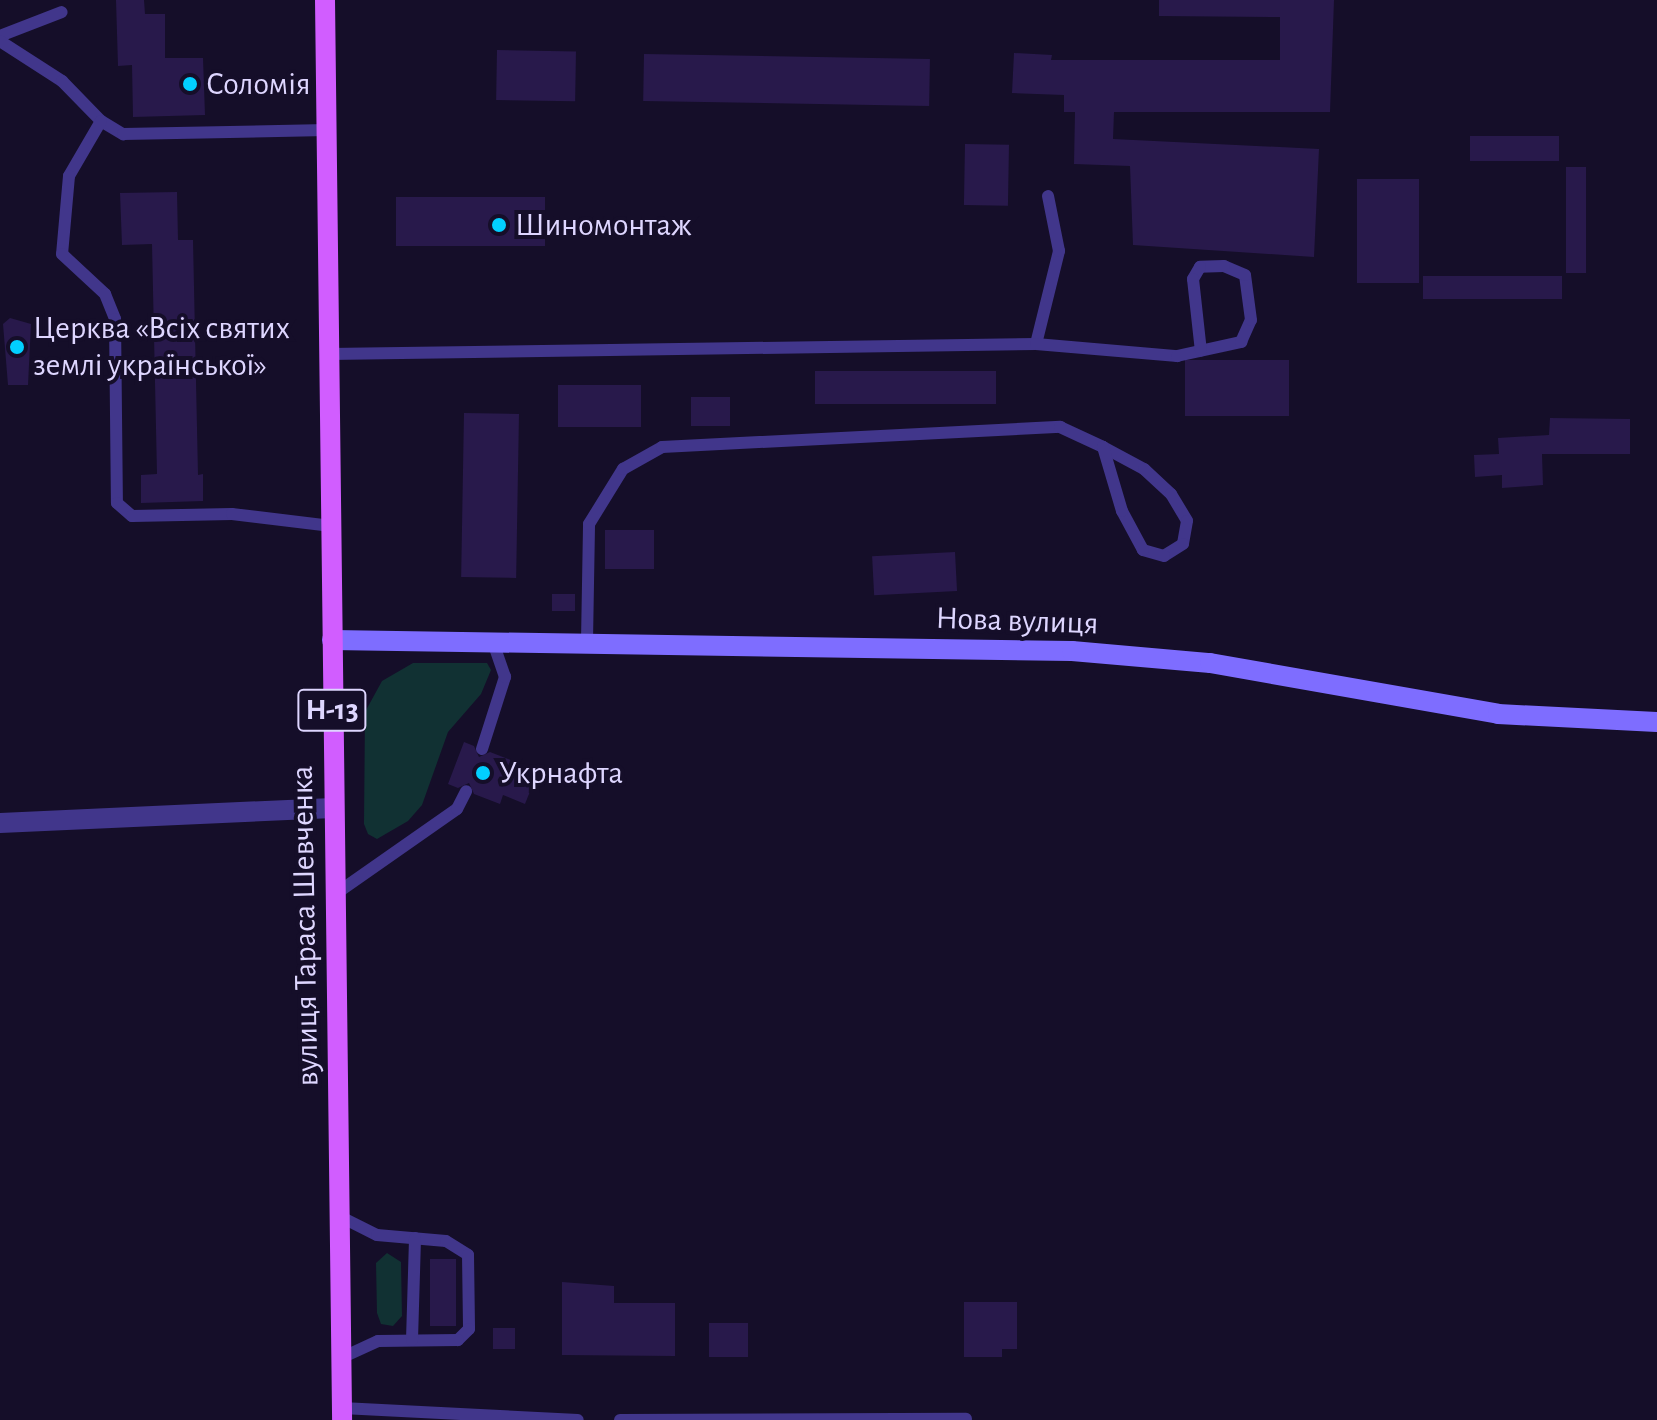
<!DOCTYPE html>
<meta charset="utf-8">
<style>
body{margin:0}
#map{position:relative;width:1657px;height:1420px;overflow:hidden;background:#150e29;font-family:"Alegreya Sans",sans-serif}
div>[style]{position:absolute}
.green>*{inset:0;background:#113133}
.building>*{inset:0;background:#28194b;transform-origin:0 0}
.lane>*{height:12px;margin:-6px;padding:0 6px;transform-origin:6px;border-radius:6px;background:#41368b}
.street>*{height:20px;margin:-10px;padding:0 10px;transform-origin:10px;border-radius:10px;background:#41368b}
.secondary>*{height:20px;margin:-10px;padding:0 10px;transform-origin:10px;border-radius:10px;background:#7e6dff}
.primary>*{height:20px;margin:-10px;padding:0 10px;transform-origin:10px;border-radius:10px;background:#d15dff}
.dots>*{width:22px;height:22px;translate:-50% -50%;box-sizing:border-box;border:4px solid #150e29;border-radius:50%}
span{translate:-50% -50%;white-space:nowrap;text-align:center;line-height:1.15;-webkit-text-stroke:8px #150e29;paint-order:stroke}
.shield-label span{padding:2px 6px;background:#150e29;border:2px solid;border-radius:6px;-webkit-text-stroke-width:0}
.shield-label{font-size:30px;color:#ded6ff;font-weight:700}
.poi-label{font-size:32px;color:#ded6ff}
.left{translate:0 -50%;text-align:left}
.street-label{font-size:32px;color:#ded6ff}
</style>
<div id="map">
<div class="green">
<i style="clip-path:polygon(413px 663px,487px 663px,491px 670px,481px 694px,448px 732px,422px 805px,408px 821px,377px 839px,368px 834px,364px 824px,365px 712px,382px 681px)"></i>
<i style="clip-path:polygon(387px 1253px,401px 1262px,402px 1316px,393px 1326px,381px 1324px,377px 1313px,376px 1263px)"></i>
</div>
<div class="building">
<i style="clip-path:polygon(116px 0,144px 0,145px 14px,165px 14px,165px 58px,203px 58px,205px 115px,133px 117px,132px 65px,118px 66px)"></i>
<i style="clip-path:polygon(1159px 0,1334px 0,1330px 112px,1114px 112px,1113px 139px,1319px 149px,1314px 257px,1133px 245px,1130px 166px,1074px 164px,1075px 112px,1064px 112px,1064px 95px,1012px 93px,1014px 53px,1052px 55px,1051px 60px,1280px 60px,1280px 17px,1159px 16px)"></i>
<i style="left:497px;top:50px;width:79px;height:50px;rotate:1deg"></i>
<i style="left:644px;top:54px;width:286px;height:47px;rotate:1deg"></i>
<i style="left:1470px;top:136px;width:89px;height:25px"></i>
<i style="left:965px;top:144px;width:44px;height:61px;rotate:1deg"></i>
<i style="left:1566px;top:167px;width:20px;height:106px"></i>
<i style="left:1357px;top:179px;width:62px;height:104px"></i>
<i style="clip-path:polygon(177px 192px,178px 240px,193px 240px,198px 475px,203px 474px,203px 501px,141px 503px,141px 475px,157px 474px,152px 244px,122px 245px,120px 193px)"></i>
<i style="left:545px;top:197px;width:49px;height:149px;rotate:90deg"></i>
<i style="left:1562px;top:276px;width:23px;height:139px;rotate:90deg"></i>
<i style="clip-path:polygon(10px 318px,31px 324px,28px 385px,8px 385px,3px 324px)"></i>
<i style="left:1289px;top:360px;width:56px;height:104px;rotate:90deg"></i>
<i style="left:996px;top:371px;width:33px;height:181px;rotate:90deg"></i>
<i style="left:558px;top:385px;width:83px;height:42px"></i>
<i style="left:730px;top:397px;width:29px;height:39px;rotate:90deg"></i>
<i style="left:464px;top:413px;width:55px;height:164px;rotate:1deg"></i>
<i style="clip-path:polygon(1550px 418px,1630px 419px,1630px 454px,1542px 454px,1543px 485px,1502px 488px,1502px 475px,1475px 477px,1474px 455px,1499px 454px,1498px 438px,1549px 435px)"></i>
<i style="left:605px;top:530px;width:49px;height:39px"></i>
<i style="left:955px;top:552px;width:39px;height:83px;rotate:87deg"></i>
<i style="left:552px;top:594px;width:23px;height:17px"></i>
<i style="clip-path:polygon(464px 742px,474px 746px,479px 757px,490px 752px,516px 762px,513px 771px,535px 779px,525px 804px,503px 795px,500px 804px,474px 794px,469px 783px,458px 788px,448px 784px)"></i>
<i style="left:430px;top:1259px;width:26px;height:67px"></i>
<i style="clip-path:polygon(562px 1282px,614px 1286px,614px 1303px,675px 1303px,675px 1356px,562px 1355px)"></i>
<i style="clip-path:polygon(964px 1302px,1017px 1302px,1017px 1349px,1002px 1349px,1002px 1357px,964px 1357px)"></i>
<i style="left:709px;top:1323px;width:39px;height:34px"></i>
<i style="left:493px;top:1328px;width:22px;height:21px"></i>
</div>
<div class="lane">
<i style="left:0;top:36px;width:66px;rotate:-21.2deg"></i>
<i style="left:0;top:41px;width:74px;rotate:32.8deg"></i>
<i style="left:62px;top:81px;width:56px;rotate:45.7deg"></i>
<i style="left:101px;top:121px;width:26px;rotate:31deg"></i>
<i style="left:123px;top:134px;width:204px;rotate:-1.1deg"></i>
<i style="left:101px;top:121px;width:64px;rotate:120.2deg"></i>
<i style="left:69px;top:176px;width:78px;rotate:95.1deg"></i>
<i style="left:62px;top:254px;width:59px;rotate:42.9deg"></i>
<i style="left:105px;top:294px;width:27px;rotate:68deg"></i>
<i style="left:115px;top:319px;width:184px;rotate:89.4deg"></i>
<i style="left:117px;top:503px;width:20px;rotate:41deg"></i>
<i style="left:132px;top:516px;width:100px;rotate:-1.1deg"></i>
<i style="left:232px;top:514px;width:100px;rotate:6.9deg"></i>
<i style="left:1036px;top:344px;width:96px;rotate:-76.1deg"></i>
<i style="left:1059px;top:251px;width:56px;rotate:-101.3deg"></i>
<i style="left:329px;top:354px;width:707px;rotate:-0.81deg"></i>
<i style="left:1036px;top:344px;width:142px;rotate:4.9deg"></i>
<i style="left:1177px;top:356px;width:66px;rotate:-12.3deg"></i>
<i style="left:1241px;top:342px;width:24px;rotate:-66deg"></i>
<i style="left:1251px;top:320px;width:45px;rotate:-97.6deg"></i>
<i style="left:1245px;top:275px;width:23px;rotate:-157deg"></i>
<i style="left:1224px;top:266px;width:24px;rotate:178deg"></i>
<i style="left:1200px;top:267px;width:14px;rotate:120deg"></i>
<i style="left:1193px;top:279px;width:72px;rotate:83.7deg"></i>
<i style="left:587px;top:641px;width:117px;rotate:-89deg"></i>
<i style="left:589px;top:524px;width:65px;rotate:-58.3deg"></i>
<i style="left:623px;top:469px;width:45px;rotate:-29.4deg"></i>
<i style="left:662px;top:447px;width:399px;rotate:-2.9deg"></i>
<i style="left:1060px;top:427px;width:47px;rotate:24.9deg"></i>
<i style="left:1103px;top:447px;width:47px;rotate:28.2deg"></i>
<i style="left:1144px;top:469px;width:37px;rotate:43deg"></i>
<i style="left:1171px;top:494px;width:31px;rotate:59deg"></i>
<i style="left:1187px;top:521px;width:23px;rotate:100deg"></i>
<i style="left:1183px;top:544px;width:22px;rotate:148deg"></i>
<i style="left:1164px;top:556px;width:22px;rotate:-164deg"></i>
<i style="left:1143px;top:550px;width:44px;rotate:-118.3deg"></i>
<i style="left:1122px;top:511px;width:67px;rotate:-106.5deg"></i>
<i style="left:482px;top:749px;width:76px;rotate:-72.3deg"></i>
<i style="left:505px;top:677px;width:39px;rotate:-109deg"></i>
<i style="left:334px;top:895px;width:150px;rotate:-35deg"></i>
<i style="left:457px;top:809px;width:20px;rotate:-63deg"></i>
<i style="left:339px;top:1216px;width:42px;rotate:26.6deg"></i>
<i style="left:377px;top:1235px;width:69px;rotate:5deg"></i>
<i style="left:446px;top:1241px;width:26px;rotate:32deg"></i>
<i style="left:468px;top:1255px;width:74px;rotate:89.2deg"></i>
<i style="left:469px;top:1329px;width:16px;rotate:135deg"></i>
<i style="left:458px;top:1340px;width:80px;rotate:179.3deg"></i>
<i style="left:378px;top:1341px;width:41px;rotate:155.3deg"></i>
<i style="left:412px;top:1340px;width:102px;rotate:-88.3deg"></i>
<i style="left:342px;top:1408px;width:236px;rotate:2.9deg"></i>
<i style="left:620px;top:1420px;width:346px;rotate:-0.2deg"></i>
</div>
<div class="street">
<i style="left:0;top:823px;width:333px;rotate:-2.6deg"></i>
</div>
<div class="secondary">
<i style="left:332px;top:640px;width:740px;rotate:0.85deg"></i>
<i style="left:1072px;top:651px;width:139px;rotate:5deg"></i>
<i style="left:1210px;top:663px;width:292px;rotate:10deg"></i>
<i style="left:1498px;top:714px;width:159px;rotate:2.9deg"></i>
</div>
<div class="primary">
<i style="left:325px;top:0;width:1420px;rotate:89.31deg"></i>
</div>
<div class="dots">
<i style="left:190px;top:84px;background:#02cfff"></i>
<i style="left:499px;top:225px;background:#02cfff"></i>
<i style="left:17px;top:347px;background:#02cfff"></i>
<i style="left:483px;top:773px;background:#02cfff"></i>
</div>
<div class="shield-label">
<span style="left:332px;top:710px">Н-13</span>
</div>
<div class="poi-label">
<span class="left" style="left:206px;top:84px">Соломiя</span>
<span class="left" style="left:515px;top:225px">Шиномонтаж</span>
<span class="left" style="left:33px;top:347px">Церква «Всіх святих<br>землі української»</span>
<span class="left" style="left:499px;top:773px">Укрнафта</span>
</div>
<div class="street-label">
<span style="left:1017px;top:621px;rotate:2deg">Нова вулиця</span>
<span style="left:305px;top:926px;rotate:-91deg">вулиця Тараса Шевченка</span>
</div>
</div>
